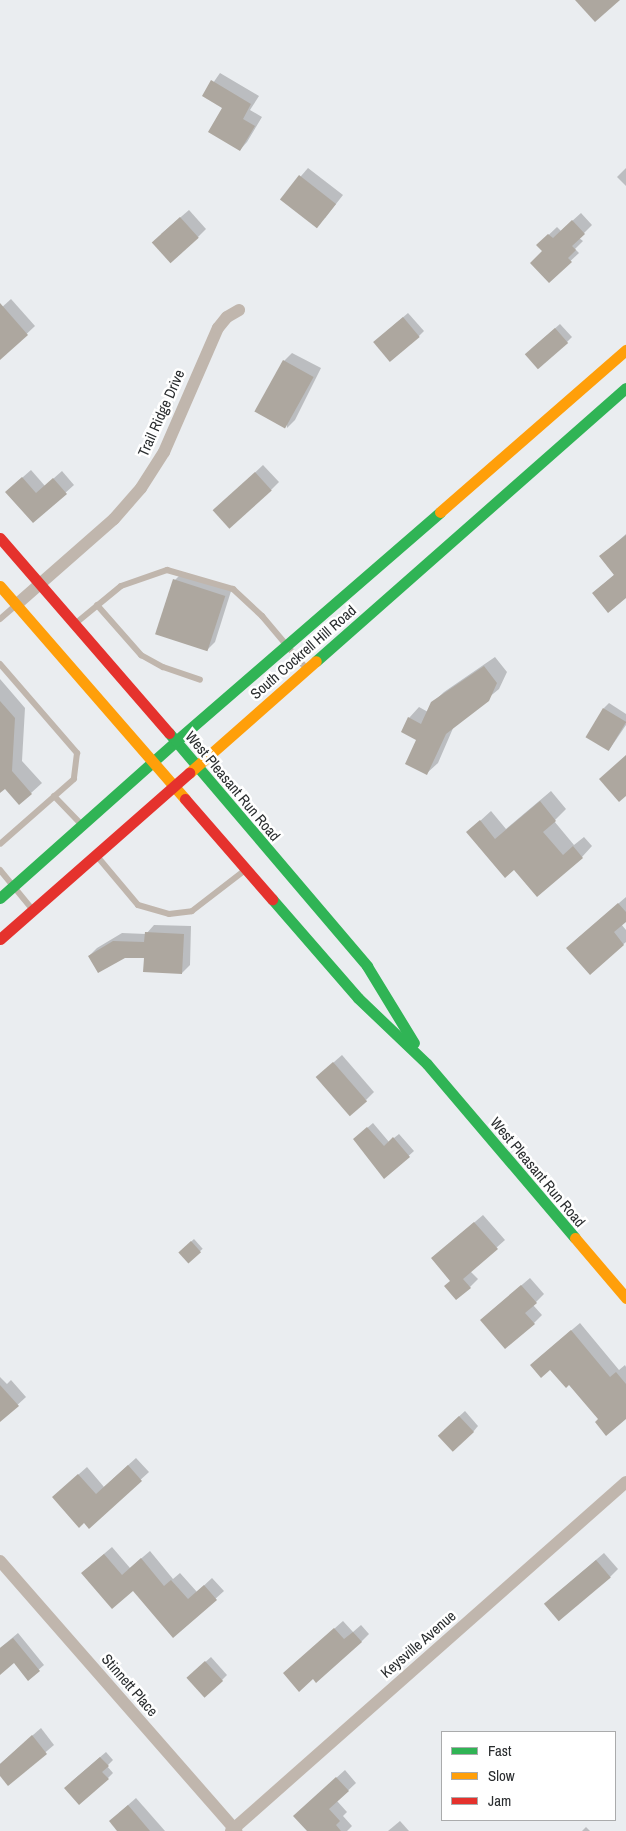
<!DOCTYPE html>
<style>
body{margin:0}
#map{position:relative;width:626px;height:1831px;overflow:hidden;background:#eaedf0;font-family:"Archivo Narrow",sans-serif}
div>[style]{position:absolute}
.shadow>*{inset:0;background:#0003;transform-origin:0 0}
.building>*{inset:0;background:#ada79f;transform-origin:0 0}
.lane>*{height:6px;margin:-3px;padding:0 3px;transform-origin:3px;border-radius:3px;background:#c0b6ad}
.street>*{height:12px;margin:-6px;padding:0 6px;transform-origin:6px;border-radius:6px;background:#c0b6ad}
.fast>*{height:11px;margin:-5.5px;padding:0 5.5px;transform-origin:5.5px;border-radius:5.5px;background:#30b455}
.slow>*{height:11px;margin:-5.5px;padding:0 5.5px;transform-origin:5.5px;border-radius:5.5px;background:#ff9f0a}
.jam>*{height:11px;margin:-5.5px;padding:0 5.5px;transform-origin:5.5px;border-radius:5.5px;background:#e5322d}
span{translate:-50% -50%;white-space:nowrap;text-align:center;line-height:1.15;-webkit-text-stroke:5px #fff;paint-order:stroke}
.street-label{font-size:15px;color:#2a2d2f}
.legend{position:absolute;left:441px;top:1731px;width:175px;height:90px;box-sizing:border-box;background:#fff;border:1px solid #aaabac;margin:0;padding:6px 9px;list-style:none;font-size:15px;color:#2a2d2f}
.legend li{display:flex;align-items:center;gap:10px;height:25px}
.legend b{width:25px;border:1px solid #aaabac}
</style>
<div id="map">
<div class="shadow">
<i style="clip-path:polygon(220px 73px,259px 96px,250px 110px,262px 117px,247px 142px,240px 150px,224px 108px,204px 96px)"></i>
<i style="clip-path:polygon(308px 168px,343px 195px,325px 218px,282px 198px)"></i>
<i style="clip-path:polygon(626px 168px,626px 186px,617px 177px)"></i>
<i style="clip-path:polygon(189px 210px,206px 229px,198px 237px,161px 234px)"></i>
<i style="clip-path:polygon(581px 213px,592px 225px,579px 238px,583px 241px,575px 249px,579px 253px,549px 281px,544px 251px,538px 245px,557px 227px,561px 231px)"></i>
<i style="clip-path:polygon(11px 299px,35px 326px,3px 356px,0 353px,0 309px)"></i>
<i style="clip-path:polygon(408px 313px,424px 331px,419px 336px,380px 337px)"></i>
<i style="clip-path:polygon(560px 324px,572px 337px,567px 342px,531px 349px)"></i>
<i style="clip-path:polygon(292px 353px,321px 368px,295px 420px,287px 428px,284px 361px)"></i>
<i style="clip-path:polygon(263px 465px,279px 482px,271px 490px,223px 503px)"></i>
<i style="clip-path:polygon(31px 470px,45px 486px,62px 471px,74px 485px,33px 522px,15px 484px)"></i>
<i style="clip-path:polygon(626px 534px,626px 597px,593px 593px,615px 574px,601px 556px)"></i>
<i style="clip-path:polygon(183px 572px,232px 588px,215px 642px,207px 650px,175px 580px)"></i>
<i style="clip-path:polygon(495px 657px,507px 672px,499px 689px,454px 726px,438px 763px,427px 773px,418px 739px,409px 718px,419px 707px,428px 712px,432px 703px,444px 692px)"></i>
<i style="clip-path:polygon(0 679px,25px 708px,22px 761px,42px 783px,31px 793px,5px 787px,0 792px)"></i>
<i style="clip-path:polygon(609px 703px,626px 714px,626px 725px,609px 750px,604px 708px)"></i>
<i style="clip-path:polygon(551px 791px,566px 809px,554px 821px,574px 845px,584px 837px,592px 846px,582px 857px,514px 868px,468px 832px,491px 811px,506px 829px)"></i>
<i style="clip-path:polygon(626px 897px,626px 920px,621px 924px,626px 930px,626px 942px,590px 973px,576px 940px)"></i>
<i style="clip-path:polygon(154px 925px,191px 926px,190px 965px,182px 973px,145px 957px,89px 956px,97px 948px,122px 933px,146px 934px)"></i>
<i style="clip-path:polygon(342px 1055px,374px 1092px,366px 1100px,325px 1070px)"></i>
<i style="clip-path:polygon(373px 1123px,389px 1142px,399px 1134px,414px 1151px,384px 1178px,359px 1135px)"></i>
<i style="clip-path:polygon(483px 1215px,505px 1240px,470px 1271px,478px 1279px,470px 1287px,452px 1281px,441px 1251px)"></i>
<i style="left:194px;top:1239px;width:13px;height:19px;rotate:48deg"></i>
<i style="clip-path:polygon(530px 1278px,544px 1294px,533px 1305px,542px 1315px,534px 1323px,490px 1312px)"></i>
<i style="clip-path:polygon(580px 1323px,619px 1370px,625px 1365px,626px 1367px,626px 1417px,599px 1419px,569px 1384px,540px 1357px)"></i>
<i style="clip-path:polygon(0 1377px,7px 1384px,11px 1380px,26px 1397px,0 1421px)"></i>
<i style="clip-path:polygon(465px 1411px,478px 1426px,473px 1432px,444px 1430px)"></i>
<i style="clip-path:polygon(136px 1458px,149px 1472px,89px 1527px,61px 1490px,87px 1467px,104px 1487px)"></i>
<i style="clip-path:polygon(112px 1547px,130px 1568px,150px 1551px,173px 1579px,180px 1573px,197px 1592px,212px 1578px,224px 1591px,174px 1636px,133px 1589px,91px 1565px)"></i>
<i style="clip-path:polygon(604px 1553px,618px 1569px,610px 1577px,554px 1596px)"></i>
<i style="clip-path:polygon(343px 1621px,353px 1632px,361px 1625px,369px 1634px,361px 1642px,292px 1666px)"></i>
<i style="clip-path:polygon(18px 1633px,44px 1665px,28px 1679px,14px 1662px,0 1663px,0 1648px)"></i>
<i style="clip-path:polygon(211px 1657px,227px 1675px,222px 1680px,194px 1672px)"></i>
<i style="clip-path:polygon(41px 1728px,54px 1745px,8px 1784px,0 1774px,0 1764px)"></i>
<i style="clip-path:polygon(106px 1752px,113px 1760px,107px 1766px,113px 1773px,108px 1778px,71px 1782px)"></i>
<i style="clip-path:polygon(345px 1770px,356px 1783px,337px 1801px,347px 1812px,343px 1816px,352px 1826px,347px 1831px,309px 1831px,303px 1808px)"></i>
<i style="clip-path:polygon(136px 1798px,165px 1831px,119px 1831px,119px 1813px)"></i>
<i style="clip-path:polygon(400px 1821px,409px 1831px,388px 1831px)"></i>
<i style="clip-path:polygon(586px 1827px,590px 1831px,582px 1831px)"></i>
</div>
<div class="building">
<i style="clip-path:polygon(575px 0,620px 0,595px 22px)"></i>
<i style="clip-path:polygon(211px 80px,251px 104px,243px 119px,255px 126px,240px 151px,208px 132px,222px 108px,202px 96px)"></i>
<i style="left:299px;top:175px;width:47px;height:31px;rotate:38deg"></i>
<i style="left:180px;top:217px;width:28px;height:38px;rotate:48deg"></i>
<i style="clip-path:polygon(572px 220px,585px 234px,572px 246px,576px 250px,568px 258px,572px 262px,549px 283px,530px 263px,542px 251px,536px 245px,548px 234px,553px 238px)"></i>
<i style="clip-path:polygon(0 303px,28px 335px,0 360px)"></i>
<i style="left:403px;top:317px;width:26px;height:39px;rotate:50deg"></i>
<i style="left:555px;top:328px;width:20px;height:40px;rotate:49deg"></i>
<i style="left:283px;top:360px;width:35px;height:59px;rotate:29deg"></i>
<i style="left:255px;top:472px;width:25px;height:57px;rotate:48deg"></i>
<i style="clip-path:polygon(22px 477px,36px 493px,53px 478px,67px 494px,33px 523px,5px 492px)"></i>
<i style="clip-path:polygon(626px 535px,626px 598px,608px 613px,592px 593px,614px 575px,599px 556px)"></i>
<i style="left:173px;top:579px;width:55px;height:58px;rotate:18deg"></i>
<i style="clip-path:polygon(484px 666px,497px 683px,489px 701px,446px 734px,427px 775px,405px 764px,416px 740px,401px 732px,408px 717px,421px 724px,431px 702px)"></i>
<i style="clip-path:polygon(0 701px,15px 718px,12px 771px,32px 794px,19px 805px,5px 789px,0 793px)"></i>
<i style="left:603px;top:708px;width:27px;height:34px;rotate:31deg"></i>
<i style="clip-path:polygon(626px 755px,626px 796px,619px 802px,599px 779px)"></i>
<i style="clip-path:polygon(540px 801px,556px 821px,543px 832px,563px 855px,573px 846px,583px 858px,537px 897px,514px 870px,505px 878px,466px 832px,480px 820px,495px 839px)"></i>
<i style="clip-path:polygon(618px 903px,626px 912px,626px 922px,614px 932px,624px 945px,590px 975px,566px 948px)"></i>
<i style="clip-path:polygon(145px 932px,184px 934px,182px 974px,143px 972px,144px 958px,125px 958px,98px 973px,88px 956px,113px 941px,144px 942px)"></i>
<i style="left:333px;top:1062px;width:52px;height:23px;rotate:49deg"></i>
<i style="clip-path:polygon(367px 1127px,384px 1146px,393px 1137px,410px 1157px,384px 1179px,353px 1139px)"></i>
<i style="clip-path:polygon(474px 1222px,498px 1249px,463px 1279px,471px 1288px,456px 1300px,444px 1286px,450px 1281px,431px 1258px)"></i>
<i style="left:191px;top:1241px;width:15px;height:17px;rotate:48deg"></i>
<i style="clip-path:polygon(521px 1285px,537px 1303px,525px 1313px,535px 1324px,505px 1349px,480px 1320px)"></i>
<i style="clip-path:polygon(571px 1330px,610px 1377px,616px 1372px,626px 1384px,626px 1419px,606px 1436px,595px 1422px,598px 1419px,569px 1385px,566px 1388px,550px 1370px,541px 1378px,530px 1365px)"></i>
<i style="clip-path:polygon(0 1385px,19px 1406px,0 1422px)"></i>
<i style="left:459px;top:1416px;width:22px;height:29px;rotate:47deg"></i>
<i style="clip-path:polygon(128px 1465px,142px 1481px,89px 1529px,84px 1523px,79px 1528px,52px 1497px,78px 1474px,96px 1494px)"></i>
<i style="clip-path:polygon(104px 1554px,122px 1575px,141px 1558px,164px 1586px,171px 1580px,188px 1599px,204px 1585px,217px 1600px,173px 1638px,133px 1591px,112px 1609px,81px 1573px)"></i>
<i style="left:596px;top:1560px;width:23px;height:68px;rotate:50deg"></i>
<i style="clip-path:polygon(334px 1628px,344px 1639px,353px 1632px,362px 1642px,316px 1683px,313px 1679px,299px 1692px,283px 1673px)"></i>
<i style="clip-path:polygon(13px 1638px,40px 1671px,28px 1681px,14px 1663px,0 1675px,0 1648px)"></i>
<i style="left:205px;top:1661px;width:27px;height:25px;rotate:48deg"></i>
<i style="clip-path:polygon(32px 1735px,47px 1754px,8px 1786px,0 1776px,0 1764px)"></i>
<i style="clip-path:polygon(100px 1757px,109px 1766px,102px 1772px,109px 1779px,79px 1805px,64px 1788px)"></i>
<i style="clip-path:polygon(336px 1777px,349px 1791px,329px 1809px,340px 1821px,336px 1825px,341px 1831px,307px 1831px,293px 1816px)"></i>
<i style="clip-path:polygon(128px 1805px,150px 1831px,117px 1831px,109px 1821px)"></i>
</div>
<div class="lane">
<i style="left:97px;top:605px;width:67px;rotate:48.7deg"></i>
<i style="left:141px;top:655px;width:25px;rotate:29deg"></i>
<i style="left:163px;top:667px;width:39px;rotate:19deg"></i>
<i style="left:0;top:619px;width:20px;rotate:-41deg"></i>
<i style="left:76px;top:623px;width:58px;rotate:-39.4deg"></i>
<i style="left:121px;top:586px;width:49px;rotate:-19.2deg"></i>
<i style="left:167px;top:570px;width:69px;rotate:16.1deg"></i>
<i style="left:233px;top:589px;width:40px;rotate:43deg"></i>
<i style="left:262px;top:616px;width:67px;rotate:49.9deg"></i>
<i style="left:0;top:664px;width:118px;rotate:49.1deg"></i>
<i style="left:77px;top:753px;width:26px;rotate:97deg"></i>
<i style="left:74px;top:779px;width:98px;rotate:138.7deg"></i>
<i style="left:54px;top:796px;width:39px;rotate:46deg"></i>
<i style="left:96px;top:855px;width:65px;rotate:50deg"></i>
<i style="left:138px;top:905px;width:32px;rotate:16deg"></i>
<i style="left:169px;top:914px;width:23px;rotate:-7deg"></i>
<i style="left:192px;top:911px;width:67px;rotate:-37.7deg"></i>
<i style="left:0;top:870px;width:50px;rotate:50.6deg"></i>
</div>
<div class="street">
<i style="left:16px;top:605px;width:130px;rotate:-41.3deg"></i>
<i style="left:114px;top:519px;width:41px;rotate:-48.9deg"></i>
<i style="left:141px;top:488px;width:43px;rotate:-57.4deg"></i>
<i style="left:164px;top:452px;width:135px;rotate:-66.5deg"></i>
<i style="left:218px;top:328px;width:14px;rotate:-51deg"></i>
<i style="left:227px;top:317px;width:14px;rotate:-30deg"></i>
<i style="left:0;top:1561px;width:359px;rotate:48.8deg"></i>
<i style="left:231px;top:1831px;width:527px;rotate:-41.46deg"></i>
</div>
<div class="fast">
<i style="left:316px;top:661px;width:413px;rotate:-41.4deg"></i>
<i style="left:169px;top:733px;width:306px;rotate:49.6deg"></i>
<i style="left:367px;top:966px;width:90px;rotate:58.6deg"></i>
<i style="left:0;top:898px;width:236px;rotate:-41.7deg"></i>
<i style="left:176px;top:741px;width:349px;rotate:-40.9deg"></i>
<i style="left:272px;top:899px;width:131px;rotate:49deg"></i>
<i style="left:358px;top:998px;width:95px;rotate:43.7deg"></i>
<i style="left:427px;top:1064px;width:228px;rotate:49.6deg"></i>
</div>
<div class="slow">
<i style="left:440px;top:512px;width:247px;rotate:-41.1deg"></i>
<i style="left:0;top:586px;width:282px;rotate:49deg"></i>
<i style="left:189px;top:773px;width:169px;rotate:-41.4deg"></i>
<i style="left:575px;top:1238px;width:79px;rotate:49.6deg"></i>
</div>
<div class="jam">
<i style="left:0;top:538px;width:258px;rotate:49.1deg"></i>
<i style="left:185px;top:799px;width:133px;rotate:49deg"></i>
<i style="left:0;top:939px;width:252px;rotate:-41.3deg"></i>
</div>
<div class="street-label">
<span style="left:161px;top:413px;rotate:-66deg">Trail Ridge Drive</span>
<span style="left:303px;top:652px;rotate:-41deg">South Cockrell Hill Road</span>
<span style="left:233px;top:786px;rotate:50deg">West Pleasant Run Road</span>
<span style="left:538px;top:1172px;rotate:50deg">West Pleasant Run Road</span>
<span style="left:418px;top:1644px;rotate:-41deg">Keysville Avenue</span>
<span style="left:130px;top:1685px;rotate:49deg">Stinnett Place</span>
</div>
<ul class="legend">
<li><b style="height:6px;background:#30b455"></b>Fast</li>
<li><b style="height:6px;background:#ff9f0a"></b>Slow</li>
<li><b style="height:6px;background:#e5322d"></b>Jam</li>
</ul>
</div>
